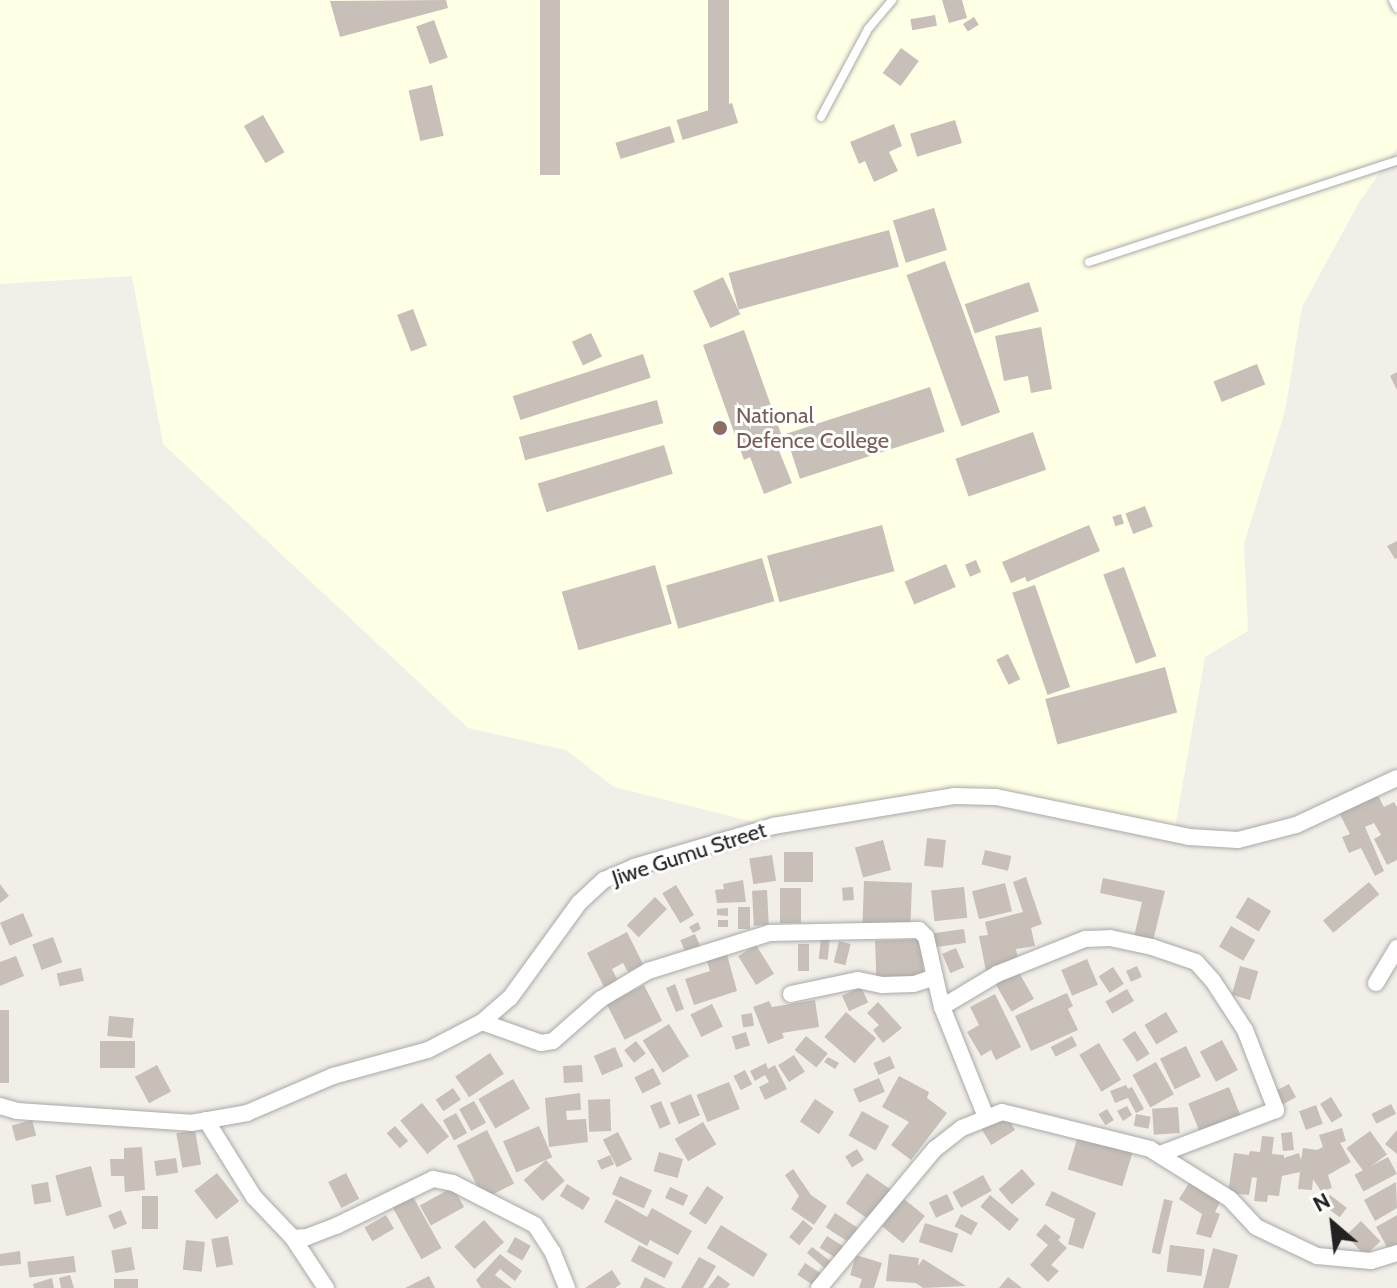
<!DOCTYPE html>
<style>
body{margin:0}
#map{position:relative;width:1397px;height:1288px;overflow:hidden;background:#f2efe9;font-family:Cabin,sans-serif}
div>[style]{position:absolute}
.education>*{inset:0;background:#ffffe5}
.building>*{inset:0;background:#c7bfb8;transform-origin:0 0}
.roads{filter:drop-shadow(0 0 2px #a9a9a9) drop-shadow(0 0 2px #a9a9a9)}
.service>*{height:8px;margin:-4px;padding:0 4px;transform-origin:4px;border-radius:4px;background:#fff}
.minor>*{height:16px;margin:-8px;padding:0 8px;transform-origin:8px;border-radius:8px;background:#fff}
.dots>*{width:22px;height:22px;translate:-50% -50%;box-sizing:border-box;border:4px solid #fff;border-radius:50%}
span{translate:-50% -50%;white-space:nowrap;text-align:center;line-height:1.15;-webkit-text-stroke:6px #fff;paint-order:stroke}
.education-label{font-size:22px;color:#785e54}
.left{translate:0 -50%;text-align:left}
.street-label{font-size:22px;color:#222}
.north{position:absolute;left:1293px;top:1184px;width:80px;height:80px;-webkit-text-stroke:6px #fff;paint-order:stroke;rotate:332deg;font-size:22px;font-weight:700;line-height:32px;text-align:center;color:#222}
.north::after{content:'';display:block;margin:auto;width:28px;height:36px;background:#222;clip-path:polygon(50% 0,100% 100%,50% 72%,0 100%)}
</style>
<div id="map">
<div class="education">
<i style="clip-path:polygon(0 0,1397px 0,1397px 148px,1358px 204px,1302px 307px,1285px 411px,1244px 544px,1248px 631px,1205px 657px,1174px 833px,939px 793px,758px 823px,614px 787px,566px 750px,468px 728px,163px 444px,132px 276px,0 284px)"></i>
</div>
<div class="building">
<i style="clip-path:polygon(446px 0,448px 8px,340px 37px,330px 1px)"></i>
<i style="left:540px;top:0;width:20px;height:175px"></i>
<i style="left:708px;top:0;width:21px;height:120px"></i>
<i style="clip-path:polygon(942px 0,962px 0,967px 18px,949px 23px)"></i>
<i style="left:935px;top:15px;width:11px;height:25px;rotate:80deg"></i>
<i style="left:974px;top:17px;width:9px;height:13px;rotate:58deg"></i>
<i style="left:434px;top:20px;width:40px;height:19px;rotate:70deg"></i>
<i style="left:901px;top:48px;width:22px;height:31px;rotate:36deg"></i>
<i style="left:432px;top:85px;width:52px;height:24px;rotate:77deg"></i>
<i style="left:732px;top:103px;width:21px;height:58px;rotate:73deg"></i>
<i style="left:263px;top:115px;width:43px;height:22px;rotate:60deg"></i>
<i style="left:955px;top:120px;width:24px;height:47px;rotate:73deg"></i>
<i style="clip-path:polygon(894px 124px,902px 146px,889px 152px,898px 171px,874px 182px,865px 161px,859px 164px,850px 142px)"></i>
<i style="left:670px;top:126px;width:17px;height:57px;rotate:73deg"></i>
<i style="left:934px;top:208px;width:44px;height:43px;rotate:73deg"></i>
<i style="left:889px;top:230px;width:38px;height:166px;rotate:75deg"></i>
<i style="left:945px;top:261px;width:161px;height:41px;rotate:70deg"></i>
<i style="left:723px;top:277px;width:41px;height:33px;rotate:65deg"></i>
<i style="left:1029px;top:282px;width:31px;height:68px;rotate:71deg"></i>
<i style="left:413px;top:309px;width:39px;height:17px;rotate:69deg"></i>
<i style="clip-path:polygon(1041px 327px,1052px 389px,1031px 393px,1028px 376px,1004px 381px,995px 336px)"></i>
<i style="clip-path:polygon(744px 330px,785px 445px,778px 448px,792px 483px,764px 494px,750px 457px,744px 460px,703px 345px)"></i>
<i style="left:591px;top:333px;width:26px;height:21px;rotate:65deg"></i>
<i style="left:643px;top:354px;width:25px;height:137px;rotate:72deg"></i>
<i style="left:1257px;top:364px;width:22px;height:47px;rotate:68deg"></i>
<i style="clip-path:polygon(1397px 372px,1397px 390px,1390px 376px)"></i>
<i style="left:930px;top:387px;width:47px;height:152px;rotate:72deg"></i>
<i style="left:657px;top:400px;width:24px;height:143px;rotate:75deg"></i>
<i style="left:1033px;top:432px;width:40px;height:82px;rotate:71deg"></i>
<i style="left:664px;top:445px;width:30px;height:132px;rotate:73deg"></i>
<i style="left:1145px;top:506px;width:22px;height:21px;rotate:69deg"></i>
<i style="left:1121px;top:514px;width:10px;height:9px;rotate:73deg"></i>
<i style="left:882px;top:525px;width:48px;height:119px;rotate:75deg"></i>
<i style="clip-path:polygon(1089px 525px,1100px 551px,1027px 582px,1025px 577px,1011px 583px,1002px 562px)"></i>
<i style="clip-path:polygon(1397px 541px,1397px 558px,1395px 559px,1387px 546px)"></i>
<i style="left:762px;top:558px;width:45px;height:100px;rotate:74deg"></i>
<i style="left:976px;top:560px;width:13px;height:12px;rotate:67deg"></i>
<i style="left:946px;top:564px;width:25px;height:45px;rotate:67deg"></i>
<i style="left:655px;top:565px;width:61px;height:97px;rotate:74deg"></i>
<i style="left:1124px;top:567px;width:95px;height:22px;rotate:70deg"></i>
<i style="left:1035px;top:585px;width:108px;height:24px;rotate:71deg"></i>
<i style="left:1008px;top:654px;width:28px;height:13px;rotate:64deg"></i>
<i style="left:1165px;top:667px;width:47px;height:124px;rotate:75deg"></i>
<i style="clip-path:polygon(1375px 790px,1384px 807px,1394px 802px,1397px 807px,1397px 860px,1387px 865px,1374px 839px,1381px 835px,1374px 823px,1365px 827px,1384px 871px,1375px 876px,1361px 848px,1349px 853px,1342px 837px,1350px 834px,1337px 809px)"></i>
<i style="left:927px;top:838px;width:19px;height:28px;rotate:6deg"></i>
<i style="left:883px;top:840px;width:31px;height:29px;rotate:75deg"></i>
<i style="left:985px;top:850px;width:27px;height:15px;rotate:13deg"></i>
<i style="left:784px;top:852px;width:29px;height:30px"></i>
<i style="left:772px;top:855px;width:26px;height:23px;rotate:81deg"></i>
<i style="clip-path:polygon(1026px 877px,1042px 924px,1031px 928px,1035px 946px,1016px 949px,1019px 965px,986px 971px,979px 936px,988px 935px,985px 922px,1023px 912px,1013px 882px)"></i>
<i style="clip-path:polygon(1103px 878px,1165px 891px,1153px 941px,1134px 937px,1142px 902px,1100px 893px)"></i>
<i style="clip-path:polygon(743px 880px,746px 902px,717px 903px,715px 890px,724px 889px,723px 884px)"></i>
<i style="left:864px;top:881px;width:48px;height:43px;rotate:2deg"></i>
<i style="left:1369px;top:882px;width:16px;height:60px;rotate:50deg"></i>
<i style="left:1005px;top:883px;width:29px;height:34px;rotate:76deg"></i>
<i style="clip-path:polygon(0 884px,9px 896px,0 903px)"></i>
<i style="left:676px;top:885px;width:35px;height:16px;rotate:59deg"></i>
<i style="left:853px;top:887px;width:13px;height:11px;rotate:86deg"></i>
<i style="left:964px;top:887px;width:31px;height:33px;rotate:84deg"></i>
<i style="left:780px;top:888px;width:21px;height:35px"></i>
<i style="left:767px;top:890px;width:35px;height:15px;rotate:87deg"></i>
<i style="left:655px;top:897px;width:17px;height:40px;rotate:45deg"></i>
<i style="left:1248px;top:897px;width:27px;height:24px;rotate:31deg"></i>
<i style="left:750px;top:907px;width:22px;height:12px;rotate:90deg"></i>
<i style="clip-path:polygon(728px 908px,728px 916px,717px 915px,717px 909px)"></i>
<i style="left:23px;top:913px;width:25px;height:25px;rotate:67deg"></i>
<i style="left:728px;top:920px;width:7px;height:10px;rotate:90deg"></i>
<i style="clip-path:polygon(698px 922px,701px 929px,693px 933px,689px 927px)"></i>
<i style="left:1231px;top:926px;width:28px;height:24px;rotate:30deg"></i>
<i style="left:964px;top:929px;width:14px;height:31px;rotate:82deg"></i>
<i style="clip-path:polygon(627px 932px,643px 964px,628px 972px,623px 963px,612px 969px,618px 981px,604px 987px,587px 953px)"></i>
<i style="left:695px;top:934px;width:15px;height:16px;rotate:67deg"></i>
<i style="left:53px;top:937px;width:27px;height:22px;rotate:70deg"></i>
<i style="left:821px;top:937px;width:9px;height:22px;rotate:6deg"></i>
<i style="left:922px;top:939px;width:38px;height:47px;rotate:88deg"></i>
<i style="left:839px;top:941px;width:12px;height:22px;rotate:14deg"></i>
<i style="left:798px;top:944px;width:11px;height:27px"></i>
<i style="left:756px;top:945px;width:34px;height:21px;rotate:58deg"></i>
<i style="left:956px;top:948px;width:21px;height:15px;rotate:67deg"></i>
<i style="clip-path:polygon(726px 951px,737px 991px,694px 1005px,685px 979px,710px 971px,706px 958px)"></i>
<i style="clip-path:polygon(16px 956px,24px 976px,0 986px,0 962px)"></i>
<i style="left:1087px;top:959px;width:28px;height:28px;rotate:67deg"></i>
<i style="left:1137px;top:966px;width:12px;height:12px;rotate:66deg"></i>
<i style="left:1240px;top:966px;width:19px;height:30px;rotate:16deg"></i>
<i style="left:1113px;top:967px;width:20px;height:17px;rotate:57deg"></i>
<i style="left:81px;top:968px;width:13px;height:25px;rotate:77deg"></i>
<i style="left:1018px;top:971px;width:32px;height:26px;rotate:60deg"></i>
<i style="clip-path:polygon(675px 984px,684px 1009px,676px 1012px,666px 988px)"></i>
<i style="left:644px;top:985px;width:40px;height:42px;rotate:63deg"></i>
<i style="left:861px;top:987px;width:17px;height:21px;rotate:65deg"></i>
<i style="left:1127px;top:989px;width:14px;height:25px;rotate:60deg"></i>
<i style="clip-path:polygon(1067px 993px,1073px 1006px,1068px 1009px,1078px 1030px,1031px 1051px,1015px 1016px)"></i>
<i style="clip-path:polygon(995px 994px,1021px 1047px,996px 1060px,991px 1050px,981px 1056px,967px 1032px,979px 1025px,970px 1007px)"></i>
<i style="clip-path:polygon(815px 1000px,819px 1027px,782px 1033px,784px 1038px,768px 1044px,753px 1007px,769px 1001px,772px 1007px)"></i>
<i style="clip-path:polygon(878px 1002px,902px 1028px,883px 1043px,873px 1030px,879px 1025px,867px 1013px)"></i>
<i style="left:712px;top:1004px;width:25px;height:24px;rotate:64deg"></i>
<i style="left:0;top:1010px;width:9px;height:73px"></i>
<i style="left:846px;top:1012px;width:40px;height:33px;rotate:41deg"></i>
<i style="left:1166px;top:1012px;width:23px;height:25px;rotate:59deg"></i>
<i style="left:752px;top:1013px;width:13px;height:11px;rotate:81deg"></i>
<i style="left:109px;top:1016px;width:25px;height:20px;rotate:5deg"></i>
<i style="left:669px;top:1024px;width:38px;height:31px;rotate:58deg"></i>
<i style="left:1135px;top:1031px;width:27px;height:15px;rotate:57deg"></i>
<i style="left:746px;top:1032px;width:14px;height:15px;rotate:73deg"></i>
<i style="left:806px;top:1036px;width:28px;height:18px;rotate:39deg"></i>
<i style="left:1072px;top:1036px;width:11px;height:24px;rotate:63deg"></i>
<i style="left:1222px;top:1040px;width:34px;height:25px;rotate:62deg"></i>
<i style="left:100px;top:1041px;width:35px;height:27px"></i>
<i style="left:636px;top:1041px;width:16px;height:15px;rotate:52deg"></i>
<i style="left:1099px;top:1043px;width:43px;height:23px;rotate:59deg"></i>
<i style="left:1186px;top:1046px;width:34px;height:29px;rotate:64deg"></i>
<i style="left:615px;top:1047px;width:21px;height:23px;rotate:67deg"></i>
<i style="left:490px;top:1053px;width:25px;height:42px;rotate:56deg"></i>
<i style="left:794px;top:1055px;width:20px;height:19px;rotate:57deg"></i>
<i style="left:890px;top:1056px;width:13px;height:18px;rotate:67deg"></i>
<i style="clip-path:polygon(828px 1057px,839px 1063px,835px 1069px,824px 1062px)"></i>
<i style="left:1156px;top:1062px;width:37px;height:27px;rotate:61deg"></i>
<i style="clip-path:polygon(766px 1063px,768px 1069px,775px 1065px,787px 1089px,765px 1100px,759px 1087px,769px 1082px,765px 1075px,755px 1081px,750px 1071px)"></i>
<i style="left:157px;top:1065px;width:30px;height:25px;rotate:62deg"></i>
<i style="left:582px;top:1065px;width:17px;height:19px;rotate:87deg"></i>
<i style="left:653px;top:1068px;width:18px;height:21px;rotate:63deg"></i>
<i style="left:745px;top:1070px;width:16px;height:13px;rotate:63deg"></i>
<i style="clip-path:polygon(899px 1076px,929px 1092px,927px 1098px,947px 1113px,911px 1160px,891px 1145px,909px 1122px,882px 1107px)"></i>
<i style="left:879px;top:1078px;width:15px;height:28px;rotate:67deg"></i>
<i style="left:513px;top:1079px;width:34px;height:40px;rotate:60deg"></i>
<i style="left:729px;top:1082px;width:29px;height:35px;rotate:68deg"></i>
<i style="left:1289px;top:1084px;width:15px;height:16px;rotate:62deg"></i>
<i style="clip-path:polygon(1126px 1085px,1128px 1089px,1132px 1087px,1144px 1109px,1136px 1113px,1128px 1098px,1115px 1103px,1110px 1091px)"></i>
<i style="left:1229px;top:1087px;width:32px;height:44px;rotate:68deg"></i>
<i style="left:453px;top:1088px;width:14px;height:21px;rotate:56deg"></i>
<i style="clip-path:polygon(580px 1093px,581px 1110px,566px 1111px,567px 1120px,586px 1119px,588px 1142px,549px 1147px,545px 1098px)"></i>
<i style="left:691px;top:1094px;width:23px;height:23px;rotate:67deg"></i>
<i style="left:1331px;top:1097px;width:22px;height:13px;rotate:58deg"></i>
<i style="left:610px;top:1099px;width:32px;height:22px;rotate:88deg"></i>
<i style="left:815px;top:1099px;width:23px;height:27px;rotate:34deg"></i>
<i style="left:474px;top:1101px;width:25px;height:17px;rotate:61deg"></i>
<i style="left:661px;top:1101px;width:25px;height:12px;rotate:67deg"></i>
<i style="left:422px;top:1103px;width:43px;height:28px;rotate:51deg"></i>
<i style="left:1391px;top:1104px;width:11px;height:22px;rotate:63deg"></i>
<i style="left:1316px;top:1105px;width:20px;height:18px;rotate:70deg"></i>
<i style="clip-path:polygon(1127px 1106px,1132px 1115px,1123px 1121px,1117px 1111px)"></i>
<i style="left:1178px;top:1107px;width:26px;height:26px;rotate:86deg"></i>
<i style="left:1107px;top:1109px;width:13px;height:10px;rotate:58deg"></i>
<i style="left:862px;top:1111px;width:31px;height:28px;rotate:29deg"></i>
<i style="left:456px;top:1113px;width:23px;height:15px;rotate:61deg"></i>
<i style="left:1005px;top:1114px;width:19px;height:28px;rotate:58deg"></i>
<i style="left:1136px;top:1114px;width:15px;height:12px;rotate:11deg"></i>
<i style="left:32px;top:1120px;width:16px;height:21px;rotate:75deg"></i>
<i style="left:703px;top:1122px;width:26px;height:33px;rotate:59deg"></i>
<i style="left:395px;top:1126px;width:20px;height:11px;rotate:49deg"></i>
<i style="left:539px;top:1126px;width:34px;height:39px;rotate:67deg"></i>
<i style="clip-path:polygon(1342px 1128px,1346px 1141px,1340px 1143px,1351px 1162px,1328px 1175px,1332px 1188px,1321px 1191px,1313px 1179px,1312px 1190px,1298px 1189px,1300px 1172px,1282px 1176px,1279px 1196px,1268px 1195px,1267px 1202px,1254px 1201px,1257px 1178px,1252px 1177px,1249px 1195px,1228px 1193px,1234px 1153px,1249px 1155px,1250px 1151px,1260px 1152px,1262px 1136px,1274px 1137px,1272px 1154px,1284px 1155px,1284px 1158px,1299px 1153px,1301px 1160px,1303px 1148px,1317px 1150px,1323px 1147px,1319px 1135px)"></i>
<i style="left:195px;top:1130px;width:35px;height:19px;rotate:80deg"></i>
<i style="left:487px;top:1130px;width:60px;height:34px;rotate:63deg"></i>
<i style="clip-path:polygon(1397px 1130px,1397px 1154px,1385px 1144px)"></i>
<i style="left:1370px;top:1131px;width:29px;height:29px;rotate:54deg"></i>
<i style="left:618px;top:1132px;width:31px;height:17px;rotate:63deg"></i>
<i style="left:1292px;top:1132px;width:18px;height:11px;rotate:84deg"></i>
<i style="left:1078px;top:1136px;width:57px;height:35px;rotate:17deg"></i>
<i style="clip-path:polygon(142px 1147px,145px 1190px,125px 1192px,124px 1176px,111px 1176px,110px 1159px,124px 1159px,124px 1148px)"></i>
<i style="left:857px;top:1149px;width:13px;height:14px;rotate:58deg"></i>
<i style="left:659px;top:1152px;width:25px;height:20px;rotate:16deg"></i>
<i style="left:610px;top:1155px;width:10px;height:14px;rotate:66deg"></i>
<i style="left:1388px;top:1157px;width:19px;height:38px;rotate:62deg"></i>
<i style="left:176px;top:1158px;width:15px;height:22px;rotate:82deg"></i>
<i style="left:546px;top:1160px;width:28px;height:30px;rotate:48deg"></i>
<i style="left:91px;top:1166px;width:42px;height:37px;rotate:75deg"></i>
<i style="clip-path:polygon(793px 1169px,811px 1195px,827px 1206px,814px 1225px,791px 1209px,799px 1196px,785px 1175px)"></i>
<i style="left:1022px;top:1169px;width:20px;height:31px;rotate:49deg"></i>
<i style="left:217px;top:1173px;width:36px;height:29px;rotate:52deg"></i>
<i style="left:346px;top:1173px;width:29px;height:20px;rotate:63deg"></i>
<i style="left:867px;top:1173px;width:32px;height:37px;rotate:35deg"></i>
<i style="left:983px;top:1175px;width:18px;height:35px;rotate:61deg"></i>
<i style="left:620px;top:1176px;width:35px;height:20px;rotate:24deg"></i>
<i style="clip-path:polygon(1191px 1180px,1222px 1198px,1215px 1212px,1220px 1214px,1211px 1238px,1196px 1234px,1202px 1214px,1179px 1199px)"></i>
<i style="left:48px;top:1182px;width:20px;height:17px;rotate:81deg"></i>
<i style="clip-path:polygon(1396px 1182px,1397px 1208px,1375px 1221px,1364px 1200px)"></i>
<i style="left:567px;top:1184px;width:27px;height:14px;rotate:31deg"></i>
<i style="left:707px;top:1186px;width:20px;height:33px;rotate:33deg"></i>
<i style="left:453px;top:1187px;width:23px;height:38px;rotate:61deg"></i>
<i style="left:670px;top:1187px;width:20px;height:12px;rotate:24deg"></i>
<i style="clip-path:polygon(1052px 1191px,1096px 1213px,1083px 1249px,1068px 1244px,1075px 1219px,1045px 1205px)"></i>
<i style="left:411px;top:1193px;width:63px;height:23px;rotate:61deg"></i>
<i style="left:947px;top:1194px;width:17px;height:20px;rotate:65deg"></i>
<i style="left:990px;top:1195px;width:38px;height:15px;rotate:40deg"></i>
<i style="left:1330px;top:1195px;width:21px;height:12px;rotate:37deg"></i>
<i style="left:142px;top:1196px;width:16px;height:33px"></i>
<i style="clip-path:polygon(616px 1199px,647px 1217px,652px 1208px,692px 1231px,678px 1255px,650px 1240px,647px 1246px,604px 1222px)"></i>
<i style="left:904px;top:1199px;width:27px;height:35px;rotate:39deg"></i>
<i style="left:1164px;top:1199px;width:9px;height:55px;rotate:13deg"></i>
<i style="left:121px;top:1210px;width:15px;height:14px;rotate:67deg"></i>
<i style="left:835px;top:1213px;width:27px;height:17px;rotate:33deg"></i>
<i style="left:961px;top:1214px;width:19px;height:14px;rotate:28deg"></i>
<i style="left:386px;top:1215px;width:16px;height:25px;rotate:60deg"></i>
<i style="clip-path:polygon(1397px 1215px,1397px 1244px,1388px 1249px,1376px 1227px)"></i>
<i style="left:484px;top:1220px;width:30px;height:40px;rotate:48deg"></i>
<i style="left:803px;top:1220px;width:13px;height:22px;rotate:39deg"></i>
<i style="left:1361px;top:1221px;width:28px;height:21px;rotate:46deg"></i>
<i style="left:925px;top:1223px;width:35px;height:20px;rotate:18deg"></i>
<i style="clip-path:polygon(1045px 1224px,1061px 1237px,1058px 1240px,1067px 1248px,1051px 1265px,1059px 1271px,1048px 1282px,1030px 1265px,1048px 1245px,1036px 1235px)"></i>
<i style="left:721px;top:1225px;width:55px;height:27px;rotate:32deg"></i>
<i style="left:228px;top:1236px;width:29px;height:17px;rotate:80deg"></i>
<i style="left:827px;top:1236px;width:22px;height:14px;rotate:32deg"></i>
<i style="left:515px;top:1237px;width:18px;height:17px;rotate:29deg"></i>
<i style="left:186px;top:1240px;width:19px;height:30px;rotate:6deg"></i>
<i style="left:639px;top:1245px;width:38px;height:18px;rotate:27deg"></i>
<i style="left:1170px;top:1245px;width:35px;height:27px;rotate:7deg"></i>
<i style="left:131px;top:1247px;width:23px;height:20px;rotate:80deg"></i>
<i style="clip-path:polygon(812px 1247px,834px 1264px,828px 1271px,807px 1253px)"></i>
<i style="clip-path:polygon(1213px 1248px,1238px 1255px,1229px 1288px,1203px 1288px)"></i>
<i style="clip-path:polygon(20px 1251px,21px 1264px,0 1266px,0 1254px)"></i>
<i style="clip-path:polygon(500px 1254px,522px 1271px,515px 1281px,500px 1269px,495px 1275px,512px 1288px,481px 1288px,476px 1280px)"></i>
<i style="clip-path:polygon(889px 1254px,919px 1258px,918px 1266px,923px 1259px,966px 1286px,923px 1288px,916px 1283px,886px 1281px)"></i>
<i style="clip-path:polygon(856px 1255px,882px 1263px,874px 1288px,859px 1288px,862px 1279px,850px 1275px)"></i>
<i style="left:74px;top:1256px;width:16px;height:47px;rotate:83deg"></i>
<i style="clip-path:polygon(699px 1257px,716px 1266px,703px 1288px,681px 1288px)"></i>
<i style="left:805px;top:1263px;width:20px;height:14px;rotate:33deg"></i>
<i style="clip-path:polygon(612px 1270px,621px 1284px,615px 1288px,585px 1288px)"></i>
<i style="clip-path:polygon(70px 1275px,74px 1288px,61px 1288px,59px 1278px)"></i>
<i style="clip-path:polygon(718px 1275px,730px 1284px,727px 1288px,708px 1288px)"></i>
<i style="clip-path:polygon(429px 1276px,435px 1288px,405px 1288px)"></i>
<i style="clip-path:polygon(645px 1277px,666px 1288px,640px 1288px)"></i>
<i style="clip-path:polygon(1008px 1277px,1022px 1288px,999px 1288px)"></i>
<i style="clip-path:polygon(52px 1278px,54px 1288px,34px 1288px,33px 1284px)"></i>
<i style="left:138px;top:1279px;width:9px;height:24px;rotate:90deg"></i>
</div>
<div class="roads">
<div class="service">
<i style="left:1393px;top:0;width:9px;rotate:63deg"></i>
<i style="left:821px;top:117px;width:100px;rotate:-61.9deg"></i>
<i style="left:868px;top:29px;width:38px;rotate:-50deg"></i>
<i style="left:1089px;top:262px;width:324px;rotate:-18.2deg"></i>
</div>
<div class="minor">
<i style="left:1376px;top:983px;width:41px;rotate:-59deg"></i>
<i style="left:791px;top:994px;width:68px;rotate:-11.8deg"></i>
<i style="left:858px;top:980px;width:25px;rotate:12deg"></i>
<i style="left:882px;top:985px;width:32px;rotate:-2deg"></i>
<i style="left:914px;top:984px;width:22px;rotate:-18deg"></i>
<i style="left:935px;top:977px;width:31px;rotate:77deg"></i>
<i style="left:942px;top:1007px;width:118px;rotate:68.2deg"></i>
<i style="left:942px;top:1007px;width:64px;rotate:-31deg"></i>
<i style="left:997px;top:974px;width:95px;rotate:-21.7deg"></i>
<i style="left:1085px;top:939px;width:25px;rotate:-2deg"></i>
<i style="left:1110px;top:938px;width:43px;rotate:12.1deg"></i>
<i style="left:1152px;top:947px;width:46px;rotate:18.8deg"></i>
<i style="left:1196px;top:962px;width:25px;rotate:48deg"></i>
<i style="left:1213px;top:981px;width:59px;rotate:56.9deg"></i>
<i style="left:1245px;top:1030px;width:86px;rotate:68.8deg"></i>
<i style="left:1276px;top:1110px;width:124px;rotate:159.2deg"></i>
<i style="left:482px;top:1022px;width:63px;rotate:19.6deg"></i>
<i style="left:541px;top:1043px;width:12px;rotate:-9deg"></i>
<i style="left:553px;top:1041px;width:64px;rotate:-41.2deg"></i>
<i style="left:601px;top:999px;width:55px;rotate:-30.8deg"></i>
<i style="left:648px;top:971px;width:127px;rotate:-17.4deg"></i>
<i style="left:769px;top:933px;width:150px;rotate:-1.1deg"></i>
<i style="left:919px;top:930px;width:10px;rotate:45deg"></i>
<i style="left:926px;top:937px;width:41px;rotate:77.3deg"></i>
<i style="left:0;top:1106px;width:18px;rotate:16deg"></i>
<i style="left:17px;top:1111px;width:174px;rotate:3.9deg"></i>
<i style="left:191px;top:1123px;width:57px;rotate:-10.1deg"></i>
<i style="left:247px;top:1113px;width:94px;rotate:-23.3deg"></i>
<i style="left:333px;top:1076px;width:98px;rotate:-15.3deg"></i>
<i style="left:428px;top:1050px;width:61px;rotate:-27.4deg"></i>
<i style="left:482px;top:1022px;width:37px;rotate:-41deg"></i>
<i style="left:510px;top:998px;width:117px;rotate:-54deg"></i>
<i style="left:579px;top:903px;width:34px;rotate:-43deg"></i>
<i style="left:604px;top:880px;width:33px;rotate:-23deg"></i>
<i style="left:634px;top:867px;width:145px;rotate:-16.4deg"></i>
<i style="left:773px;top:826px;width:183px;rotate:-9.4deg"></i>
<i style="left:954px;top:796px;width:42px;rotate:1.4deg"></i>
<i style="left:996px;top:797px;width:197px;rotate:11.7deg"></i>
<i style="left:1189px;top:837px;width:49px;rotate:3.5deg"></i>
<i style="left:1238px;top:840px;width:60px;rotate:-14.5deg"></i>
<i style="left:1296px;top:825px;width:111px;rotate:-25deg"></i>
<i style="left:206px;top:1120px;width:91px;rotate:58.1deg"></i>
<i style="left:254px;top:1197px;width:57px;rotate:46.4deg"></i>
<i style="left:293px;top:1238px;width:14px;rotate:-4deg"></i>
<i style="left:307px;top:1237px;width:31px;rotate:-21deg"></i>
<i style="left:336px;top:1226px;width:108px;rotate:-25.9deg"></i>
<i style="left:433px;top:1179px;width:20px;rotate:11deg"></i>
<i style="left:453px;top:1183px;width:92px;rotate:27.1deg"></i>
<i style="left:535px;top:1225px;width:33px;rotate:57deg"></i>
<i style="left:553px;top:1253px;width:38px;rotate:68deg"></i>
<i style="left:293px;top:1238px;width:60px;rotate:56.6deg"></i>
<i style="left:819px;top:1288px;width:181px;rotate:-50.2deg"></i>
<i style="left:935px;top:1149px;width:34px;rotate:-38deg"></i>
<i style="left:962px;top:1128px;width:43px;rotate:-21.8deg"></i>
<i style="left:1002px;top:1112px;width:153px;rotate:14deg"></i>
<i style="left:1150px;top:1149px;width:94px;rotate:32deg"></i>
<i style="left:1230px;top:1199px;width:38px;rotate:47deg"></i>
<i style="left:1256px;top:1227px;width:68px;rotate:25.4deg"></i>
<i style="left:1317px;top:1256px;width:54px;rotate:5.3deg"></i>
<i style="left:1371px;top:1261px;width:27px;rotate:-17deg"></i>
</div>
</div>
<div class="dots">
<i style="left:720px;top:428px;background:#8d6e63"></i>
</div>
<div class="education-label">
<span class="left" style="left:736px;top:428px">National<br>Defence College</span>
</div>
<div class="street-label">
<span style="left:689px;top:854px;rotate:-18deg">Jiwe Gumu Street</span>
</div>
<div class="north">N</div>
</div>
